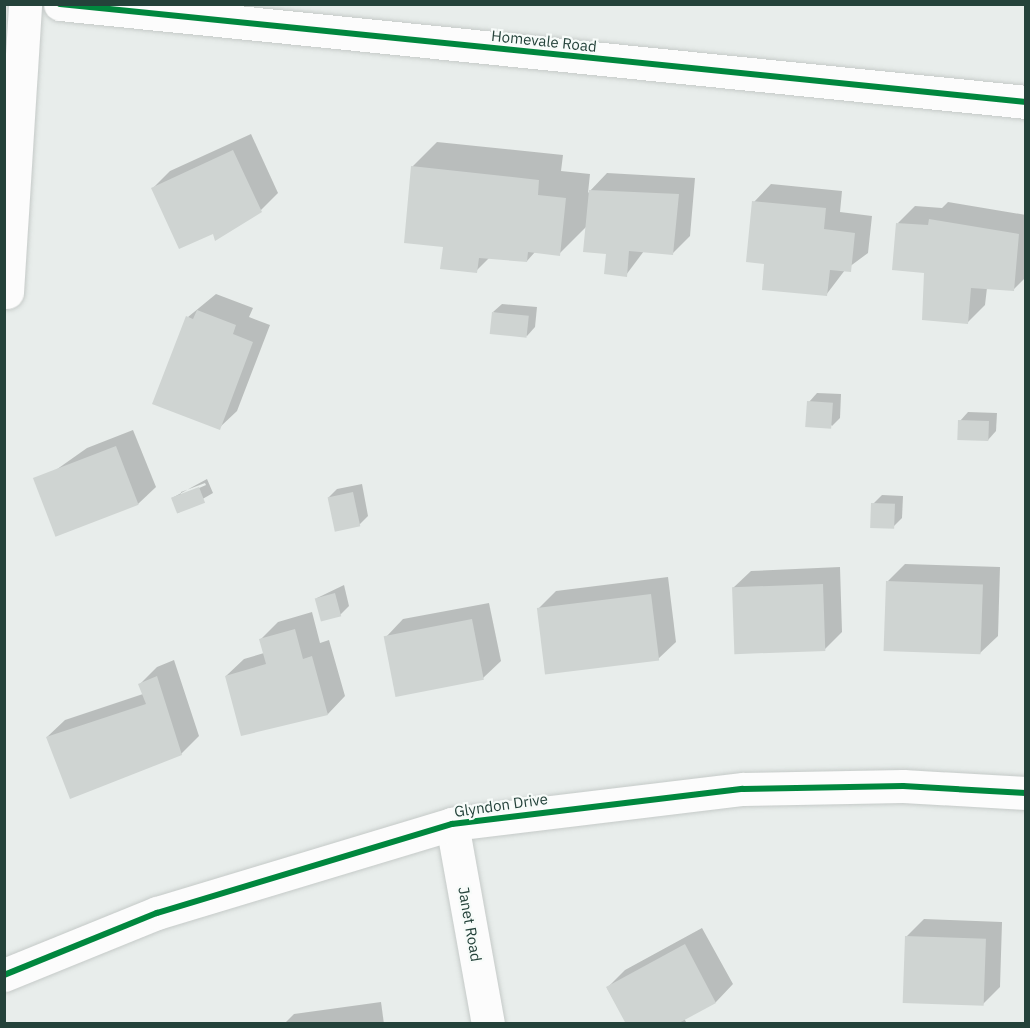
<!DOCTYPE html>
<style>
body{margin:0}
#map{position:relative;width:1030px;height:1028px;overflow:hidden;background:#e8edeb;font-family:"IBM Plex Sans",sans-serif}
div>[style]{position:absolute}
.shadow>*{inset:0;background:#0003}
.building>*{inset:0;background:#cfd4d2;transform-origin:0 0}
.roads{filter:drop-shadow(0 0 2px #c5cac8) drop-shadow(0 0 2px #c5cac8)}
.street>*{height:33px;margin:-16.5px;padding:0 16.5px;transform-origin:16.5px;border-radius:16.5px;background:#fcfcfc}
.secondary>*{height:33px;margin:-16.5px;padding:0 16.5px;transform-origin:16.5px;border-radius:16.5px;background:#fcfcfc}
.cycleway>*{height:6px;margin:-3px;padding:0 3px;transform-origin:3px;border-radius:3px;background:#00873e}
span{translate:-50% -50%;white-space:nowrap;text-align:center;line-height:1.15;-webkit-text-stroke:4.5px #f7fbf9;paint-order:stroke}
.street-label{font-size:15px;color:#24423a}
.frame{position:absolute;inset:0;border:6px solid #24423a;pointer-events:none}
</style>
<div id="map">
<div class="shadow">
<i style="clip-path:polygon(251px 134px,278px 193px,261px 210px,213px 232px,153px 188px,170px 171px)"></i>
<i style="clip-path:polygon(437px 142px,563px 155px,561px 171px,590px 174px,588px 193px,607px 173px,695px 178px,690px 236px,672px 254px,644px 251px,626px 275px,586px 227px,559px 254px,535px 252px,527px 261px,490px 257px,476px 271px,444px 245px,412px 167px)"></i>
<i style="clip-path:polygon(771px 184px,842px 191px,840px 212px,872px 216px,868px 253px,845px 270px,826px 295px,766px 263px,754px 202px)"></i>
<i style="clip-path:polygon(948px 202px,1026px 215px,1026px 277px,1013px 290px,987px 288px,985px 305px,968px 322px,926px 272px,898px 223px,915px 206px,942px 208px)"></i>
<i style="clip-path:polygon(216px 294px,253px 308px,249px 317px,270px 325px,237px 411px,219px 428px,188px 317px)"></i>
<i style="clip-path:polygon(502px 304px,537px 307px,535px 327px,527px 336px,493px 312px)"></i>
<i style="clip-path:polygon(817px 393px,841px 394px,840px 418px,832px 426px,809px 402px)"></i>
<i style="clip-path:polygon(968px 412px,997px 413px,996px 431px,988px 440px,960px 421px)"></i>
<i style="clip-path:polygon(133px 430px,156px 487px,138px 504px,36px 484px,87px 448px)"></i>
<i style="clip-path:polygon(evenodd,207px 479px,213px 493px,178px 513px,172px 498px,207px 479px,205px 483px,206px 485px,181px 496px,181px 492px,205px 483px)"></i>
<i style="clip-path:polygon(362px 484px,368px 516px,359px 525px,328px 498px,337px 489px)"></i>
<i style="clip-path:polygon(882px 495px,903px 496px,902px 518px,894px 526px,873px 504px)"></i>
<i style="clip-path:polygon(905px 564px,1000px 567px,998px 636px,980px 653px,888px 581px)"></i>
<i style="clip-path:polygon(840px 567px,842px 632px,824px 650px,733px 588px,751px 571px)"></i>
<i style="clip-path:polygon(668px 577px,676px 642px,658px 659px,539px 608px,556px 591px)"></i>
<i style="clip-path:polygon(344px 585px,349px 606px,340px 615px,317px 598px)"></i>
<i style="clip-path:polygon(489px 603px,501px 661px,483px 678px,386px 637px,403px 619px)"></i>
<i style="clip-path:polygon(312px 612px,320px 643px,329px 640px,345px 696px,328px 714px,226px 676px,244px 659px,264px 653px,260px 640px,278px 622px)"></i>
<i style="clip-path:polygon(174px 660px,199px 736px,181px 754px,47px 737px,65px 720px,143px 694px,140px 684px,157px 667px)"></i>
<i style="clip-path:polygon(924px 919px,1002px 922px,1000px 987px,982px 1005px,906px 937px)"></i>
<i style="clip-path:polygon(702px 928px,733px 984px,716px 1002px,684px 1018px,687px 1024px,627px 1024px,607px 988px,625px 970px)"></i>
<i style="clip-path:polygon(381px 1002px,384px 1024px,284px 1024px,294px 1014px)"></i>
</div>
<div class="building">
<i style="clip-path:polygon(233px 150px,262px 212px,215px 241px,213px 234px,179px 249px,151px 188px)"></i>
<i style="clip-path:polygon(411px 166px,539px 180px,538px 195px,566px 198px,560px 256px,528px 252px,527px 262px,479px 258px,477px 273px,440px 269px,443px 247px,404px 243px)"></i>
<i style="clip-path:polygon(589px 190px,679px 194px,673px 255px,629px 251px,627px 277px,604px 274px,606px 254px,583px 252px)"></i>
<i style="clip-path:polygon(752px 201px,826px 208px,824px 229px,855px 233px,851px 272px,830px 270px,827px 296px,762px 290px,764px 264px,746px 262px)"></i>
<i style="clip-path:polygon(929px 219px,1019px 234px,1014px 291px,971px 288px,968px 324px,922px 320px,924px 273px,892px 270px,896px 223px,928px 225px)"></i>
<i style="clip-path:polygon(197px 310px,236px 325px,233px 334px,253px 342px,220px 430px,152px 404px,186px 316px,193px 319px)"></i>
<i style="left:492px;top:312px;width:37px;height:22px;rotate:6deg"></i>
<i style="left:807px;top:401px;width:26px;height:26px;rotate:4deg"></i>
<i style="left:958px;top:420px;width:31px;height:20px;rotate:2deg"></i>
<i style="left:116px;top:446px;width:63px;height:89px;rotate:69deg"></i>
<i style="left:199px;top:487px;width:17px;height:30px;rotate:69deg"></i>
<i style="left:353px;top:492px;width:35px;height:26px;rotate:78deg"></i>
<i style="left:871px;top:503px;width:24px;height:25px;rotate:2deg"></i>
<i style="left:886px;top:581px;width:97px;height:70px;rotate:2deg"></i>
<i style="left:823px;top:584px;width:67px;height:91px;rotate:88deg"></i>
<i style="left:335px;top:593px;width:24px;height:21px;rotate:75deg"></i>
<i style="left:651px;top:594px;width:67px;height:115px;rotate:83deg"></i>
<i style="left:472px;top:619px;width:62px;height:90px;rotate:79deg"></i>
<i style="clip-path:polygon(295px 629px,303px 659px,312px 656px,328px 715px,241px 736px,225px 676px,266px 664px,259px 639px)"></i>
<i style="clip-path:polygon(157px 676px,182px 755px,70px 799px,46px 737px,146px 704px,138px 684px)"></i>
<i style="left:905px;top:936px;width:81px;height:67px;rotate:2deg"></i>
<i style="clip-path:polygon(685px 944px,716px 1003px,677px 1024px,626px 1024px,606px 987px)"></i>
</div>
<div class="roads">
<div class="street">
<i style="left:60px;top:4px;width:971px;rotate:5.79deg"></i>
<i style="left:7px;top:292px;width:289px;rotate:-86.4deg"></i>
<i style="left:452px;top:824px;width:203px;rotate:79.8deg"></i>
</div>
<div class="secondary">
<i style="left:4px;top:975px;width:165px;rotate:-22.1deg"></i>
<i style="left:157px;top:913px;width:308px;rotate:-16.8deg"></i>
<i style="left:452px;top:824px;width:293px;rotate:-6.9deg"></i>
<i style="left:743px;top:789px;width:160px;rotate:-1.1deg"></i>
<i style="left:903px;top:786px;width:123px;rotate:3.3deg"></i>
</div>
</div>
<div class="cycleway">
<i style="left:60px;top:4px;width:971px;rotate:5.79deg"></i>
<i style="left:4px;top:975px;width:165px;rotate:-22.1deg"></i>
<i style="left:157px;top:913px;width:308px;rotate:-16.8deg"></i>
<i style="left:452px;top:824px;width:293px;rotate:-6.9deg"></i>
<i style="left:743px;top:789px;width:160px;rotate:-1.1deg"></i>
<i style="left:903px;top:786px;width:123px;rotate:3.3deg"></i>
</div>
<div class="street-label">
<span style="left:544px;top:41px;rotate:6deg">Homevale Road</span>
<span style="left:501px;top:805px;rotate:-8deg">Glyndon Drive</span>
<span style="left:470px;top:924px;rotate:80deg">Janet Road</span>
</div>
<div class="frame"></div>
</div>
